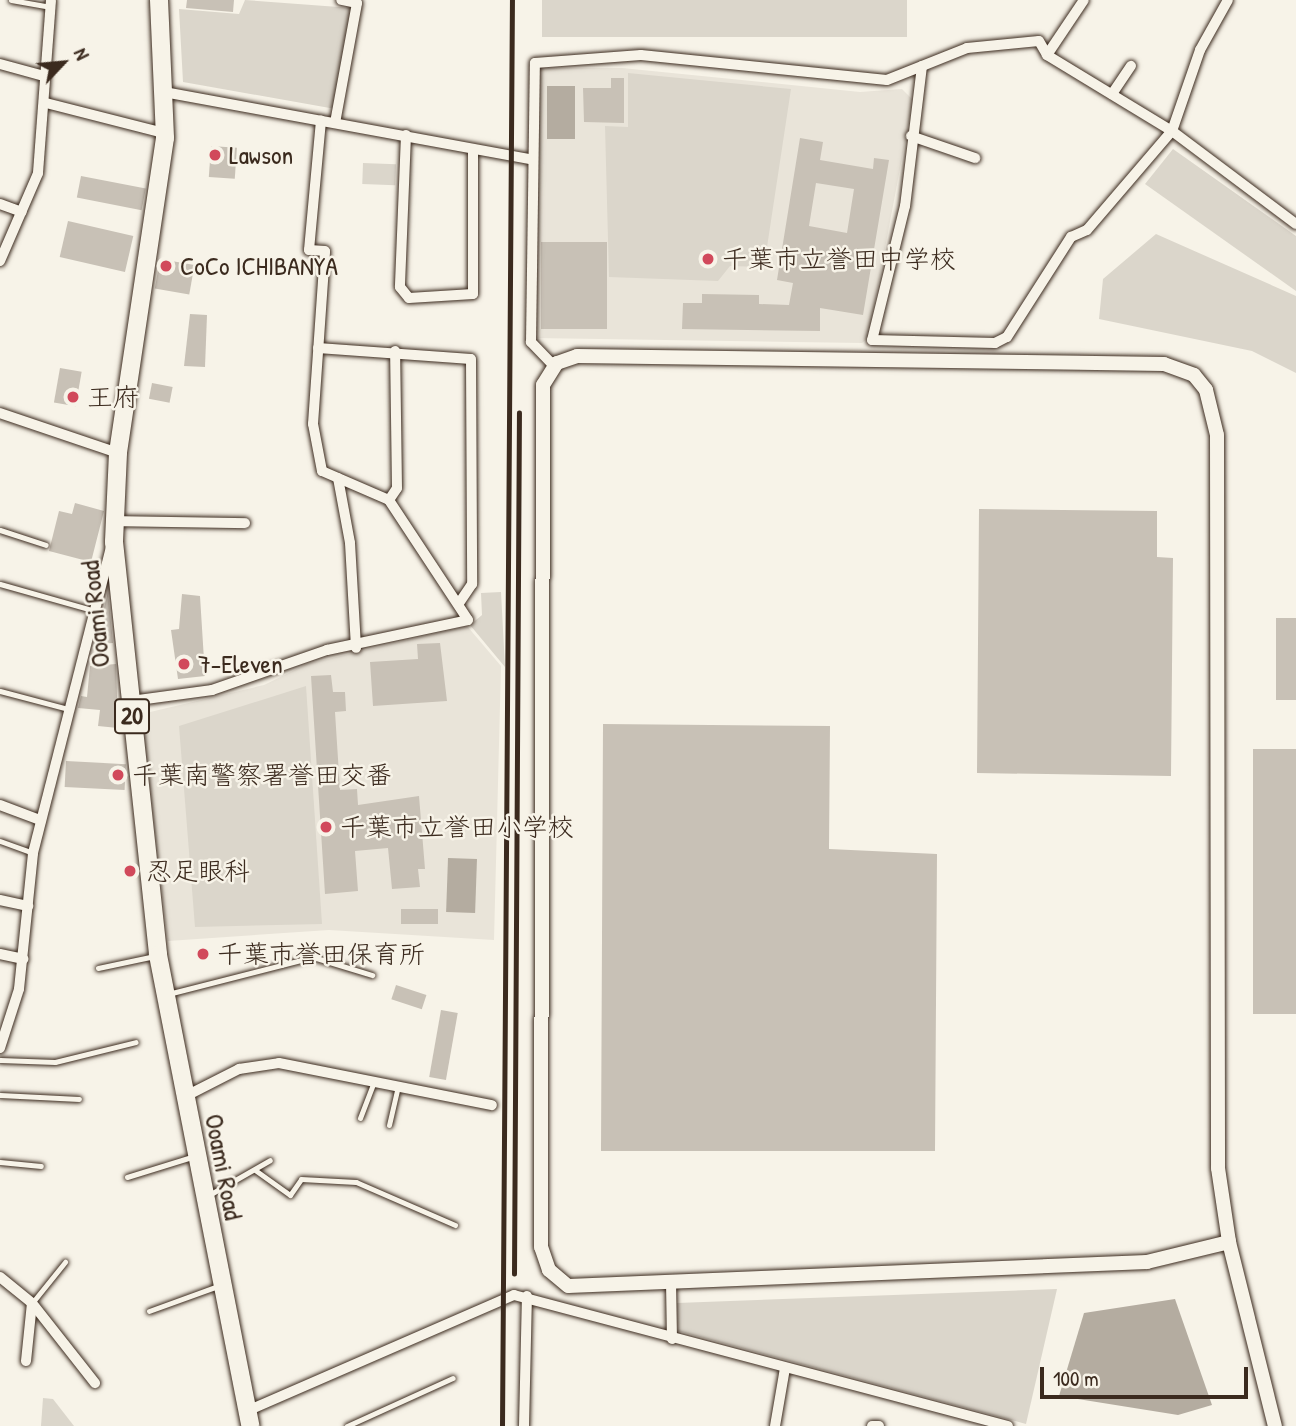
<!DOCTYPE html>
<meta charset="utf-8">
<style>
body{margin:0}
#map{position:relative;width:1296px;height:1426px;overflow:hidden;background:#f7f3e8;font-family:"Patrick Hand","Klee One",sans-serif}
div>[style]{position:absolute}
.built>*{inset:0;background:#e9e4d9}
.green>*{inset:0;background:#dbd6cb;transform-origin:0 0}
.water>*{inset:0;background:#b4aca0;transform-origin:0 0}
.building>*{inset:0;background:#c8c1b6;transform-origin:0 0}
.roads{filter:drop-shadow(0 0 2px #3b2a1e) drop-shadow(0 0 2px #3b2a1e)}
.service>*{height:5px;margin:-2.5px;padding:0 2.5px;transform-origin:2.5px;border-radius:2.5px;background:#f7f3e8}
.minor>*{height:10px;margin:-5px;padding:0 5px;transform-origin:5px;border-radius:5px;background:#f7f3e8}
.tertiary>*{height:14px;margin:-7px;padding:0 7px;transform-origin:7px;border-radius:7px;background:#f7f3e8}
.primary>*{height:18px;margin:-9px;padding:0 9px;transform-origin:9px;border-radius:9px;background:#f7f3e8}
.rail>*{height:4.5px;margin:-2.25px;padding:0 2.25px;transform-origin:2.25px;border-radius:2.25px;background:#3b2a1e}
.dots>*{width:19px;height:19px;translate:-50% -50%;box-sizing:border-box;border:4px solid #f7f3e8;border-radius:50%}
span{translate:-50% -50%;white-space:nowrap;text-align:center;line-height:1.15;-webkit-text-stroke:5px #f7f3e8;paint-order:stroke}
.shield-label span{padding:2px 5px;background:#f7f3e8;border:2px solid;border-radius:5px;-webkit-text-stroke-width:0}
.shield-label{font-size:24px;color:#3b2a1e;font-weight:700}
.poi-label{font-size:26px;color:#3b2a1e}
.left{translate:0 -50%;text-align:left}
.street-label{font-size:26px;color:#3b2a1e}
.north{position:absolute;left:28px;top:28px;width:70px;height:70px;-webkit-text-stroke:5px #f7f3e8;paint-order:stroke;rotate:64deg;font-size:19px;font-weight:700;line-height:28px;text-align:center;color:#3b2a1e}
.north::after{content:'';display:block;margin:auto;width:24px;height:32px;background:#3b2a1e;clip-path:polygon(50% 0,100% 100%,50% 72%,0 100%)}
.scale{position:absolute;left:1040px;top:1367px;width:208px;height:32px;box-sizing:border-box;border:4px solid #3b2a1e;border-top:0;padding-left:9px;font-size:21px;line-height:24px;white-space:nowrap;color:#3b2a1e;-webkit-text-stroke:5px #f7f3e8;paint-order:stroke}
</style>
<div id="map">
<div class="built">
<i style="clip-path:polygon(541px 68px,622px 68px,860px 92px,902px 89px,913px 100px,868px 338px,862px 343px,534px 338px,535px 75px)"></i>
<i style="clip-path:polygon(467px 626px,501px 666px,494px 940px,329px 930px,168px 941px,142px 723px,146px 713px,264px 685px,307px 664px)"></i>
</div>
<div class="green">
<i style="clip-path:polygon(245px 0,352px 8px,341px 110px,183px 82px,179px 9px,239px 14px)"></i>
<i style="left:542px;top:0;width:365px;height:37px"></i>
<i style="clip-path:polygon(628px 73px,791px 89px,764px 267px,730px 266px,718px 281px,609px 277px,605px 126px,628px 127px)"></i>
<i style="clip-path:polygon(1173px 149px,1296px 236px,1296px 291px,1145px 184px)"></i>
<i style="left:363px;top:163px;width:33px;height:21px;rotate:2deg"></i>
<i style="clip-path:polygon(1156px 234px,1296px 296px,1296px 373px,1252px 351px,1099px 319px,1103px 279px)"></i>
<i style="clip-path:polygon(501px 592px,505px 667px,470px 625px,482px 615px,481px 593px)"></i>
<i style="clip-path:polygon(306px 686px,322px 924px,195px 927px,179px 726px)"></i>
<i style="clip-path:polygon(1057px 1289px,1026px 1424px,678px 1331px,677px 1303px)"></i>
<i style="clip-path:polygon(43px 1398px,53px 1399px,74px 1426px,41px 1426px)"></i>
</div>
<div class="water">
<i style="left:547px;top:86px;width:28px;height:53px"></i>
<i style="left:448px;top:858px;width:29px;height:54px;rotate:2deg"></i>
<i style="clip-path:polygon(1175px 1299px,1212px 1405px,1178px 1415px,1059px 1396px,1084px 1313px)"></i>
</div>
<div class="building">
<i style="clip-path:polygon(187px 0,234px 0,233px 12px,186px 8px)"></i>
<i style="clip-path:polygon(611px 78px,624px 78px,624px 123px,584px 122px,583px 88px,611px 88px)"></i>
<i style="clip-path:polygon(evenodd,800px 138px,823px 142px,820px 160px,873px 169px,874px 158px,889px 160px,863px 315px,820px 308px,820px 331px,682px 329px,683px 303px,702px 303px,702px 294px,759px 295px,759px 304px,789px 305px,793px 283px,777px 280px,800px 138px,816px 183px,854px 189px,847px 233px,809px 226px,816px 183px)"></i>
<i style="left:211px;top:146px;width:26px;height:31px;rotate:4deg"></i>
<i style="left:81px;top:176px;width:66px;height:22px;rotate:11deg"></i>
<i style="left:68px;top:221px;width:67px;height:37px;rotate:13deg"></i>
<i style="left:541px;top:242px;width:66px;height:87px"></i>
<i style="left:160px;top:259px;width:35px;height:30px;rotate:10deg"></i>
<i style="clip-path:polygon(190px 314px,207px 315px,205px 367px,184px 366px)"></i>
<i style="left:60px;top:368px;width:22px;height:35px;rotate:10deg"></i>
<i style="left:152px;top:383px;width:21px;height:16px;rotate:11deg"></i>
<i style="clip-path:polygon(75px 503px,104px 511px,91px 562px,49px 551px,59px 511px,72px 514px)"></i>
<i style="clip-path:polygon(979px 509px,1157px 511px,1157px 557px,1173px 558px,1171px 776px,977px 773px)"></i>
<i style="clip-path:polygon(108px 592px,113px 643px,97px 644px,97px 636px)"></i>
<i style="clip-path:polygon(182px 594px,200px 596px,205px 676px,178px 679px,171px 630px,179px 629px)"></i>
<i style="left:1276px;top:618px;width:20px;height:82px"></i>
<i style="clip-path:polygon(440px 643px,447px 701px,373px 706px,370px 662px,418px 659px,417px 644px)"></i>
<i style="clip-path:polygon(116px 664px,118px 728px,98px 726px,100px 710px,78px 708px,81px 696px,87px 697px,90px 666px)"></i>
<i style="clip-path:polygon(331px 675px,333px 692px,345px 692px,346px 711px,335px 712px,340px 790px,357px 789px,358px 805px,419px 796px,425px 869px,418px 869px,420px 887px,392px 889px,388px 848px,355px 851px,358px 891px,325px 894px,311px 676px)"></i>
<i style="clip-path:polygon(603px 724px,830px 726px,829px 849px,937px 854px,935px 1151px,601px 1151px)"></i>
<i style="left:1253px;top:749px;width:43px;height:265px"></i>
<i style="left:66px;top:761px;width:60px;height:26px;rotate:3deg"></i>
<i style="left:401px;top:909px;width:37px;height:15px"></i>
<i style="left:396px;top:985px;width:32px;height:15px;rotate:18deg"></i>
<i style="left:441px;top:1010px;width:17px;height:68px;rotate:10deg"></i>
</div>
<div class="roads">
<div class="service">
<i style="left:11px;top:0;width:39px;rotate:10deg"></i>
<i style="left:0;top:530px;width:48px;rotate:18.1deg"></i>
<i style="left:0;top:584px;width:96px;rotate:15.8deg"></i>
<i style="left:0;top:691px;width:70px;rotate:14.8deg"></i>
<i style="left:0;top:841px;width:35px;rotate:20deg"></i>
<i style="left:98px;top:968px;width:58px;rotate:-11.9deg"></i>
<i style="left:168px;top:994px;width:150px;rotate:-14.3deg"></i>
<i style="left:313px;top:957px;width:62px;rotate:17deg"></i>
<i style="left:0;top:1060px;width:55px;rotate:2.1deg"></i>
<i style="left:55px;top:1062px;width:83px;rotate:-13.9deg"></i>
<i style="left:0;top:1095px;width:79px;rotate:2.9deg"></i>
<i style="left:360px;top:1118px;width:39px;rotate:-69deg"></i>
<i style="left:389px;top:1125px;width:39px;rotate:-77deg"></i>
<i style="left:0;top:1162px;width:41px;rotate:5.6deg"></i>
<i style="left:255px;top:1170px;width:43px;rotate:35.5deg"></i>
<i style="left:290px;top:1195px;width:19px;rotate:-55deg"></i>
<i style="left:301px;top:1179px;width:55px;rotate:3.1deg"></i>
<i style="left:356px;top:1182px;width:108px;rotate:23.5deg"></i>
<i style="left:127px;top:1177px;width:71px;rotate:-17.2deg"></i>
<i style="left:209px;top:1195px;width:70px;rotate:-29.8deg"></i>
<i style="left:32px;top:1303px;width:53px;rotate:-51.2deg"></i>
<i style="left:149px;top:1311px;width:73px;rotate:-19.9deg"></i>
<i style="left:347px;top:1426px;width:116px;rotate:-24.4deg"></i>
</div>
<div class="minor">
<i style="left:1047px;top:55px;width:66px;rotate:-56.1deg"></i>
<i style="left:0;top:64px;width:46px;rotate:15.3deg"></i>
<i style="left:922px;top:66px;width:141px;rotate:96.9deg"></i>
<i style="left:905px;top:206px;width:138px;rotate:103.8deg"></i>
<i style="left:872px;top:340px;width:123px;rotate:1.4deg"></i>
<i style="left:995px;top:343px;width:13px;rotate:-27deg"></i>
<i style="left:1007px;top:337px;width:119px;rotate:-57.4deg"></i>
<i style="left:1071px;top:237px;width:17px;rotate:-24deg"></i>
<i style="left:1087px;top:230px;width:130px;rotate:-49.4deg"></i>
<i style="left:1172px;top:131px;width:86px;rotate:-70.9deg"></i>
<i style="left:1200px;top:50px;width:57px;rotate:-60.8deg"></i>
<i style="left:164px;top:92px;width:372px;rotate:10.4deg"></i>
<i style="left:1112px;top:94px;width:34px;rotate:-56deg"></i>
<i style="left:46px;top:103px;width:122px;rotate:14.3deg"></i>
<i style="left:335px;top:123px;width:122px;rotate:-79.6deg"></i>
<i style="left:357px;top:3px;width:16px;rotate:-169deg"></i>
<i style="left:406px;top:135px;width:152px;rotate:92.3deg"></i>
<i style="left:400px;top:287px;width:14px;rotate:51deg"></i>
<i style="left:409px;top:298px;width:64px;rotate:-3.6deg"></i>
<i style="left:473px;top:294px;width:144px;rotate:-90deg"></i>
<i style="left:911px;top:136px;width:68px;rotate:19deg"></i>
<i style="left:0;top:204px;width:23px;rotate:20deg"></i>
<i style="left:0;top:261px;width:96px;rotate:-66.6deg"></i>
<i style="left:38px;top:173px;width:173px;rotate:-85.7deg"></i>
<i style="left:318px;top:348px;width:153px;rotate:4.1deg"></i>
<i style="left:471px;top:359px;width:225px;rotate:89.7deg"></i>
<i style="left:472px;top:584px;width:23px;rotate:124deg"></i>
<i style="left:555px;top:367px;width:35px;rotate:-134deg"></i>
<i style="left:531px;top:342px;width:279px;rotate:-89.2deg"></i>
<i style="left:535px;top:63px;width:106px;rotate:-4.3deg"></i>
<i style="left:641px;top:55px;width:247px;rotate:5.8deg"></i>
<i style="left:887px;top:80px;width:86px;rotate:-21.8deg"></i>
<i style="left:967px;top:48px;width:72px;rotate:-5.6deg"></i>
<i style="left:1039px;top:41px;width:16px;rotate:60deg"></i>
<i style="left:1047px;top:55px;width:146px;rotate:31.3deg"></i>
<i style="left:1172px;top:131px;width:155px;rotate:36.9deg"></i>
<i style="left:0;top:413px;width:125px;rotate:18.7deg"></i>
<i style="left:338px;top:478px;width:66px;rotate:79.5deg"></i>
<i style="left:350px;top:543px;width:105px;rotate:86.7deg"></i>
<i style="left:389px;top:500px;width:14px;rotate:-56deg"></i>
<i style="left:397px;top:488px;width:137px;rotate:-90.8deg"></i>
<i style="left:113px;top:521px;width:132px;rotate:0.9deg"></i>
<i style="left:131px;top:701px;width:82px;rotate:-7.7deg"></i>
<i style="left:212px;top:690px;width:122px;rotate:-19.2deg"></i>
<i style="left:327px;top:650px;width:144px;rotate:-12deg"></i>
<i style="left:468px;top:620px;width:144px;rotate:-123.4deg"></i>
<i style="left:389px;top:500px;width:73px;rotate:-156.6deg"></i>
<i style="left:322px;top:471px;width:48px;rotate:-100.8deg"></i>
<i style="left:313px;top:424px;width:173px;rotate:-86deg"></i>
<i style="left:325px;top:251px;width:16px;rotate:-176deg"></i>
<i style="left:309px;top:250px;width:130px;rotate:-84.7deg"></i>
<i style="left:0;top:805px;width:43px;rotate:20.6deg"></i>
<i style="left:0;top:900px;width:29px;rotate:12deg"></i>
<i style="left:0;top:954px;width:24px;rotate:12deg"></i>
<i style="left:0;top:1048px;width:62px;rotate:-72.1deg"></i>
<i style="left:19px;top:989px;width:137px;rotate:-84.1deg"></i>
<i style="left:33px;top:853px;width:315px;rotate:-75.7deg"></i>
<i style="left:184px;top:1097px;width:62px;rotate:-27deg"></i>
<i style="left:239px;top:1069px;width:40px;rotate:-8.5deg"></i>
<i style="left:279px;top:1063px;width:217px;rotate:11.2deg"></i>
<i style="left:0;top:1277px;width:41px;rotate:39.1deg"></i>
<i style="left:32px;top:1303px;width:102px;rotate:51.8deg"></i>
<i style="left:671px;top:1282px;width:57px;rotate:89deg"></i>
<i style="left:26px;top:1361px;width:58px;rotate:-84.1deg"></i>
<i style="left:247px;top:1411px;width:291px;rotate:-23.5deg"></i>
<i style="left:514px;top:1295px;width:511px;rotate:14.85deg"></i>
<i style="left:524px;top:1426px;width:130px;rotate:-88.7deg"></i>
<i style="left:775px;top:1426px;width:59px;rotate:-80.2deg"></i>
<i style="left:872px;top:1426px;width:7px"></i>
</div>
<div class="tertiary">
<i style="left:1229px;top:1242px;width:84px;rotate:166.3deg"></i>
<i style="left:1147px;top:1262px;width:579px;rotate:177.63deg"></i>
<i style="left:568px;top:1286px;width:25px;rotate:-140deg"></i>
<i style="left:549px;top:1270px;width:24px;rotate:-109deg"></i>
<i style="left:541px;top:1247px;width:862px;rotate:-89.87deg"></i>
<i style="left:543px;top:385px;width:26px;rotate:-58deg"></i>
<i style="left:557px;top:363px;width:21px;rotate:-19deg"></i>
<i style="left:577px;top:356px;width:587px;rotate:0.78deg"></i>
<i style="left:1164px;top:364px;width:32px;rotate:20deg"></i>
<i style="left:1194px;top:375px;width:19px;rotate:51deg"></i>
<i style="left:1206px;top:390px;width:46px;rotate:76.3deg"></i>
<i style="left:1217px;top:435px;width:733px;rotate:89.92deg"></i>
<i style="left:1218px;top:1168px;width:75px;rotate:81.5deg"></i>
<i style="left:1229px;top:1242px;width:190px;rotate:76deg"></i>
</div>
<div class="primary">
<i style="left:159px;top:0;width:138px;rotate:87.5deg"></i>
<i style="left:165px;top:138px;width:318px;rotate:98.5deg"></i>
<i style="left:118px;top:453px;width:89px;rotate:92.6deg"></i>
<i style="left:114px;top:542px;width:415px;rotate:83.9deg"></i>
<i style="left:158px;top:955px;width:480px;rotate:78.9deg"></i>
</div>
</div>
<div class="rail">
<i style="left:514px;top:1274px;width:861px;rotate:-89.67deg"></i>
<i style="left:502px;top:1426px;width:1426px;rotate:-89.6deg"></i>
</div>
<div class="dots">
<i style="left:215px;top:155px;background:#d1495b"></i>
<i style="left:708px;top:259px;background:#d1495b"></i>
<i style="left:166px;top:266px;background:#d1495b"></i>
<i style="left:73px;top:397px;background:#d1495b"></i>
<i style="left:184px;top:664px;background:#d1495b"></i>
<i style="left:118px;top:775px;background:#d1495b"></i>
<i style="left:326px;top:827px;background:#d1495b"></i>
<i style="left:130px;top:871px;background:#d1495b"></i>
<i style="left:203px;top:954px;background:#d1495b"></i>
</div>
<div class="shield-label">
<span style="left:132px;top:716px">20</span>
</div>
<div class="poi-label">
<span class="left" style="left:229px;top:155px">Lawson</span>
<span class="left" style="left:722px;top:259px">千葉市立誉田中学校</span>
<span class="left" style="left:180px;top:266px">CoCo ICHIBANYA</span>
<span class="left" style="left:87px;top:397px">王府</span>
<span class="left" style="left:198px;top:664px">7-Eleven</span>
<span class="left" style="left:132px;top:775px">千葉南警察署誉田交番</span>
<span class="left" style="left:340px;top:827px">千葉市立誉田小学校</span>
<span class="left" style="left:146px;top:871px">忍足眼科</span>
<span class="left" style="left:217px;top:954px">千葉市誉田保育所</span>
</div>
<div class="street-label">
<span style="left:95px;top:614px;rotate:-96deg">Ooami Road</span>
<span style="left:224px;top:1167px;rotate:79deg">Ooami Road</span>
</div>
<div class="north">N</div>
<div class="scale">100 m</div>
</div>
